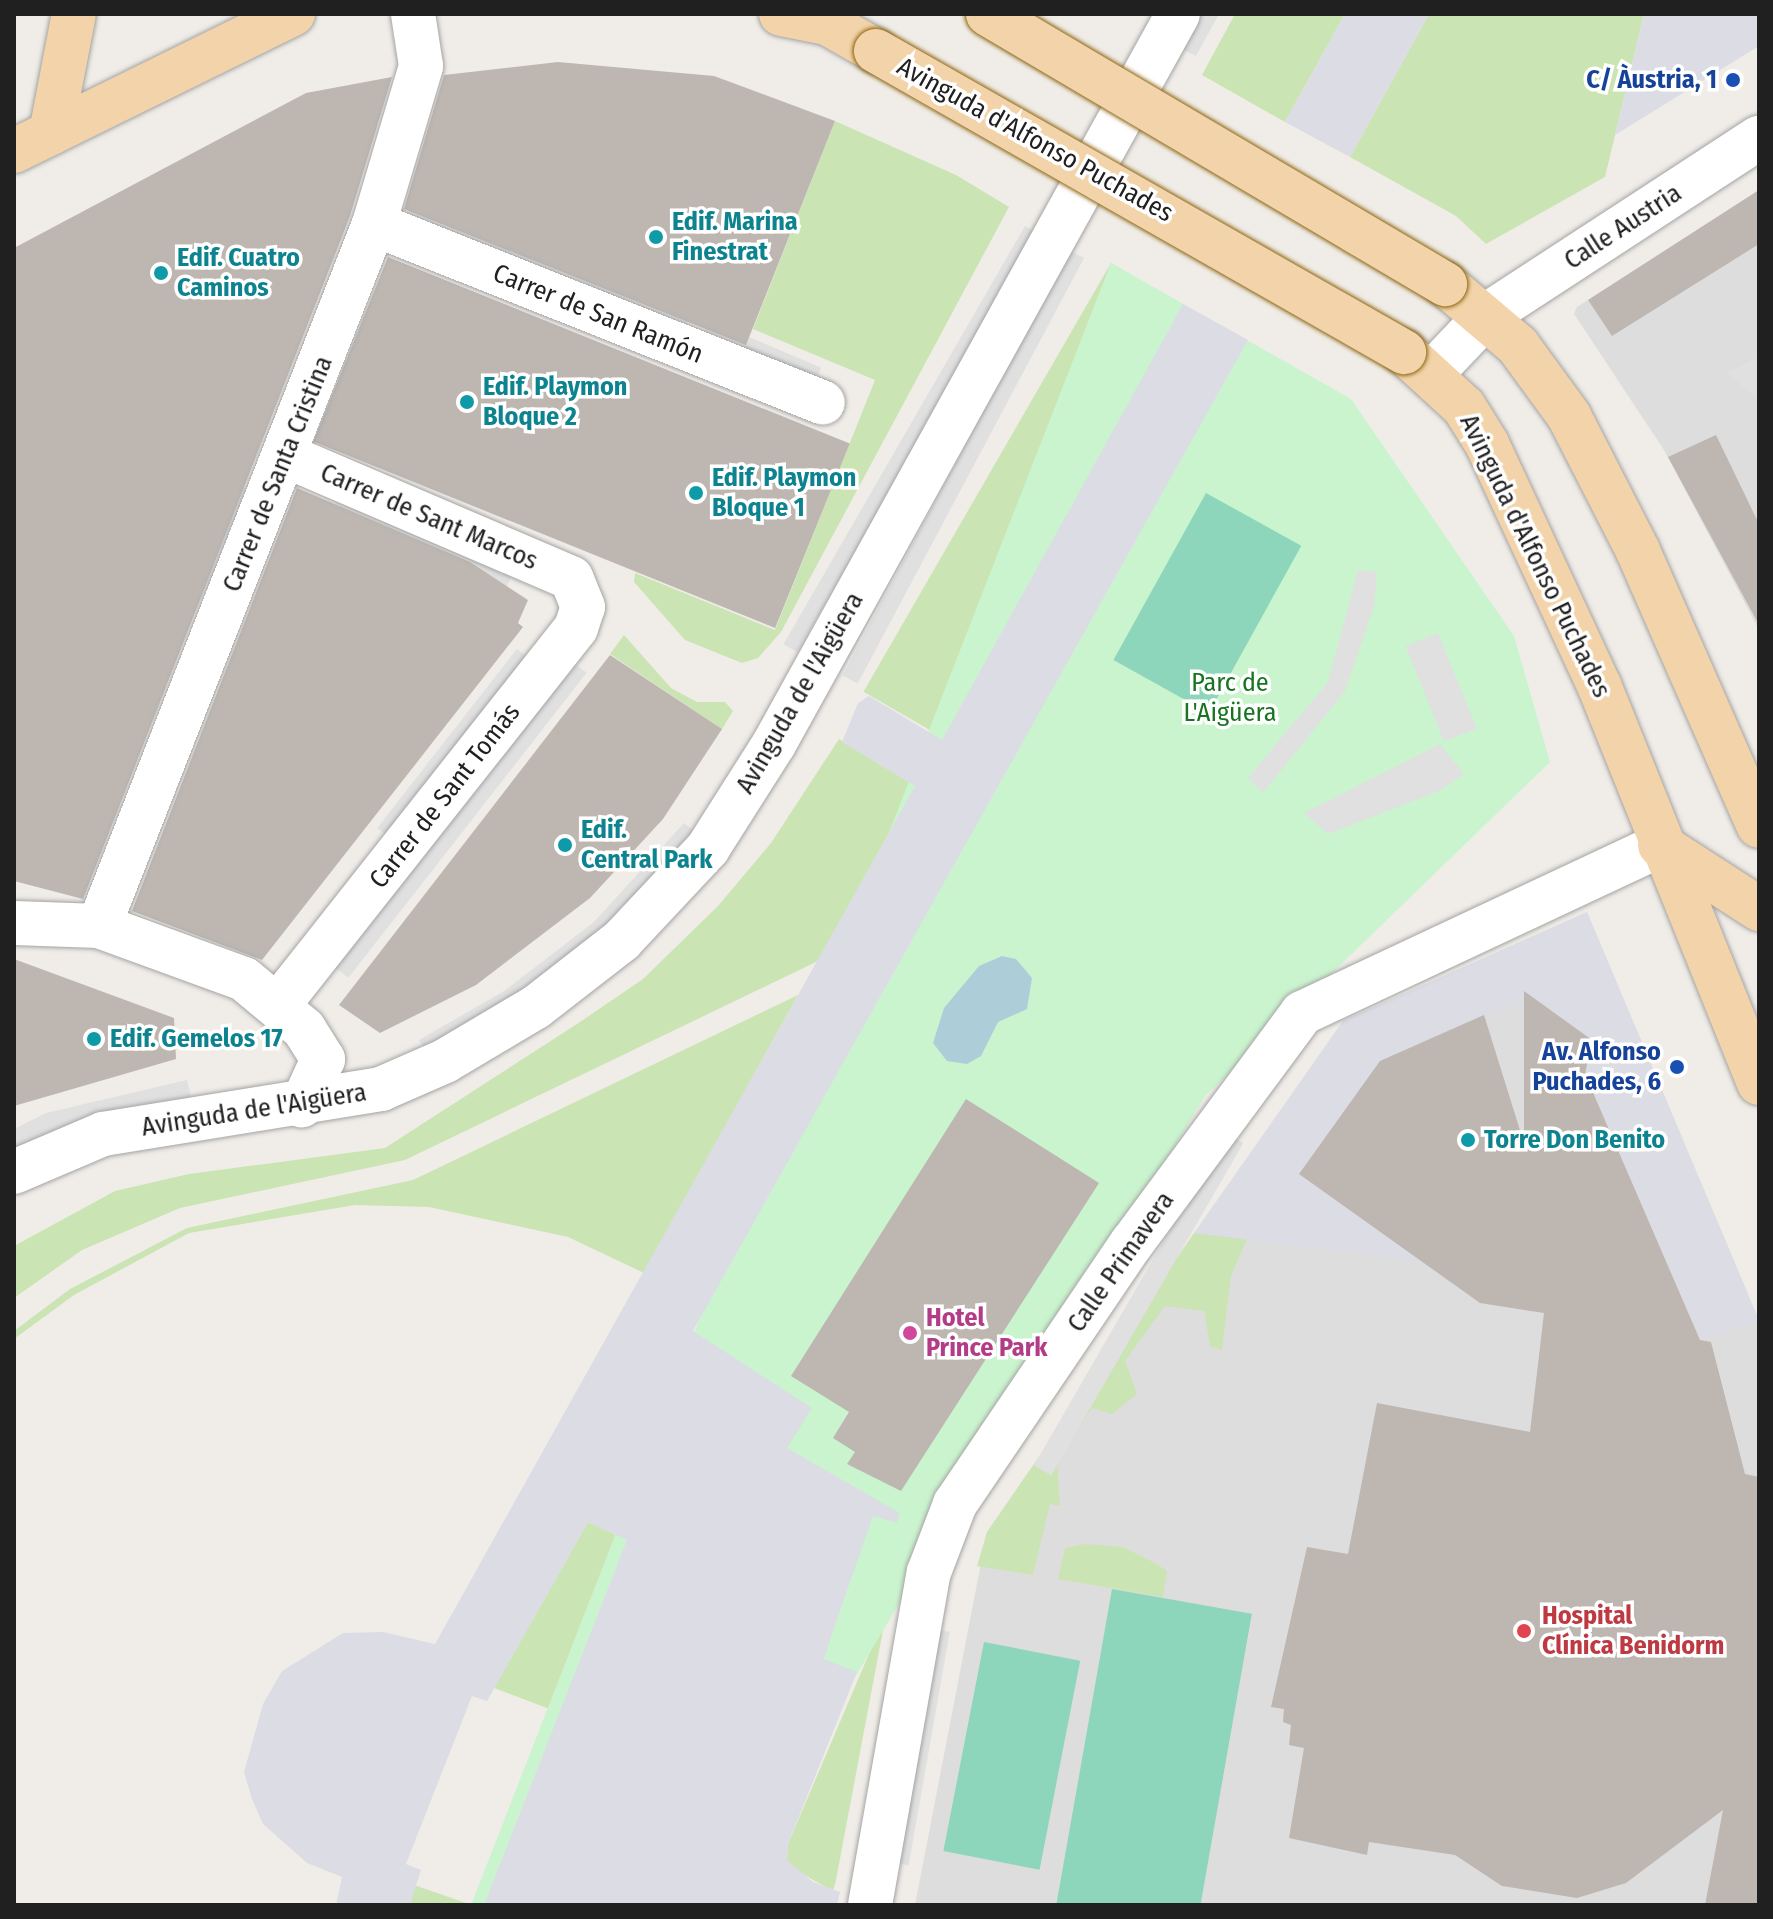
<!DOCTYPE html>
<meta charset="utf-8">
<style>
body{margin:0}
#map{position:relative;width:1773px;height:1919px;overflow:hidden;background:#f0ede8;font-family:"Fira Sans Condensed",sans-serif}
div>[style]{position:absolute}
.residential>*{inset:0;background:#dedddd}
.grass>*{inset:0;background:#cbe4b3;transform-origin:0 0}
.park>*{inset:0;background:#caf4ce}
.pitch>*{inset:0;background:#8ed6bb;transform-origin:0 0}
.parking>*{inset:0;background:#e0e0e0;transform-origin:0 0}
.plaza>*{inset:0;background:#dcdce5}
.water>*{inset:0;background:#adced9}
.building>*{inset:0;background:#bdb6b1;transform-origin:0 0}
.roads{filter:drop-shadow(0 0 2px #a4a4a4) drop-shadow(0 0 2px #a4a4a4)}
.minor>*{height:44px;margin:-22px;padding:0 22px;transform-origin:22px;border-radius:22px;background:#fff}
.major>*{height:44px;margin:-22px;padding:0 22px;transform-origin:22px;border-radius:22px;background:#f3d4aa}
.bridges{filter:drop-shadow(0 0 2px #8d6510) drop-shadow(0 0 2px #8d6510)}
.major-bridge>*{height:44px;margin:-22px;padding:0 22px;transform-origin:22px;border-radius:22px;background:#f3d4aa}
.dots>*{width:22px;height:22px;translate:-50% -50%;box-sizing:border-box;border:4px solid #fff;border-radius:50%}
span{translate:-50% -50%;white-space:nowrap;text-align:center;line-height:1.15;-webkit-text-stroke:7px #fff;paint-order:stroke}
.transit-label{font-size:26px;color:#164399;font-weight:700}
.right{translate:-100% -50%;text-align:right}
.street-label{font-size:26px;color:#202020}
.culture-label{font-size:26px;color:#0d838f;font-weight:700}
.left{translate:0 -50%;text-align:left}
.park-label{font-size:26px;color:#177521}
.hotel-label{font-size:26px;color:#b23c85;font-weight:700}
.health-label{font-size:26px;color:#be3a42;font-weight:700}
.frame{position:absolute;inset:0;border:16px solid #202020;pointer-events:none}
</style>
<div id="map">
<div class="residential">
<i style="clip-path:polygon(1759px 190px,1759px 630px,1664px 450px,1574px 314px,1577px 307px)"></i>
<i style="clip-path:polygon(1587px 912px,1759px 1320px,1759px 1905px,915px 1905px,987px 1532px,1343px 1021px)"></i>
</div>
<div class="grass">
<i style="clip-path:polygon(1235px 14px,1345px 14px,1285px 122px,1202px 75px)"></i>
<i style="clip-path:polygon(1429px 14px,1644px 14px,1605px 177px,1486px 244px,1456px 216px,1350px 157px)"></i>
<i style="clip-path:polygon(835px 121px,956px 175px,1009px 207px,781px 632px,758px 658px,742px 663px,685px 640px,634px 582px,635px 573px,775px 630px,875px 380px,753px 329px)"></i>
<i style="left:1111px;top:263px;width:83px;height:495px;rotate:30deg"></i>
<i style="clip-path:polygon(624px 635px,671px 688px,697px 702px,725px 702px,733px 711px,722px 729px,610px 654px)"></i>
<i style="clip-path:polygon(839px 739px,915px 786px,818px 961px,405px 1160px,180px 1208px,82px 1250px,14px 1298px,14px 1246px,115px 1191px,189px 1174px,385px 1148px,580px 1022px,643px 979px,718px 906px,771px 843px)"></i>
<i style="clip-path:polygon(798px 995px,644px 1273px,568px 1237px,429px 1207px,355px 1205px,189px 1233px,74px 1295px,14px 1339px,14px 1331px,70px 1289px,187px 1228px,413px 1180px)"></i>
<i style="clip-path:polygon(1194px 1233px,1247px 1239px,1231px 1276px,1222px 1350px,1210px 1346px,1204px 1311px,1165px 1306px,1125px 1361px,1137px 1394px,1112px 1414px,1092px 1408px,1057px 1460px,1060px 1506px,1050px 1504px,1033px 1575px,977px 1566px,987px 1532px)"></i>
<i style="clip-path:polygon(588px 1522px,627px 1540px,560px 1713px,494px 1688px)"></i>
<i style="clip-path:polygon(1085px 1544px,1123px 1547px,1157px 1564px,1167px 1571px,1163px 1597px,1058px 1579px,1065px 1548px)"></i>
<i style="clip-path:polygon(886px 1614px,836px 1880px,833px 1891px,797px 1871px,787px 1860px,788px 1844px)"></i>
<i style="clip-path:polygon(414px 1885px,472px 1905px,410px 1905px)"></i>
</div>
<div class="park">
<i style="clip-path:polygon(1111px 263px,1351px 399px,1514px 636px,1550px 762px,1205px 1096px,790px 1785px,763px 1905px,471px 1905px)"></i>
</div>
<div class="pitch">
<i style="left:1206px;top:493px;width:109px;height:191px;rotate:29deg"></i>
<i style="left:1112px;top:1589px;width:142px;height:321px;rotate:10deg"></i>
<i style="left:984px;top:1642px;width:98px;height:213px;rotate:11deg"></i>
</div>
<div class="parking">
<i style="clip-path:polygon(1198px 14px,1219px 14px,1196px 56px,1179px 48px)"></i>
<i style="left:412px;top:204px;width:299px;height:17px;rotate:21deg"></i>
<i style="left:1025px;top:226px;width:16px;height:483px;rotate:30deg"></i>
<i style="left:1069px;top:250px;width:17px;height:482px;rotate:28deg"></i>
<i style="left:709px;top:320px;width:122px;height:17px;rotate:23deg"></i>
<i style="clip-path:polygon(1759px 357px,1759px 399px,1726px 373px)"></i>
<i style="left:236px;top:484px;width:17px;height:427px;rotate:25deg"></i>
<i style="left:339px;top:496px;width:190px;height:17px;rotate:23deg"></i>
<i style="clip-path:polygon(1358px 570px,1377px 572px,1374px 606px,1345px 691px,1263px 793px,1248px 778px,1328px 682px)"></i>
<i style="left:1438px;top:633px;width:103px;height:35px;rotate:68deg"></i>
<i style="left:517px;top:649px;width:16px;height:227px;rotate:38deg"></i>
<i style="left:574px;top:663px;width:16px;height:387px;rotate:38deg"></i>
<i style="clip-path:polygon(1440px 744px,1464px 774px,1439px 791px,1328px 834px,1304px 813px)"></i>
<i style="clip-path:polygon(684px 823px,698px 834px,649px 891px,548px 980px,426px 1053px,419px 1040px,504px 991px,594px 922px)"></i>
<i style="clip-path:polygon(187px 1080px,191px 1097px,14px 1151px,14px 1129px,46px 1113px)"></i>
<i style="left:1226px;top:1133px;width:20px;height:384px;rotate:30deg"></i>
<i style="left:933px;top:1629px;width:17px;height:237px;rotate:10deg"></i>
</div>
<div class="plaza">
<i style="clip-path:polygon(1345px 14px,1429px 14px,1350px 157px,1285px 122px)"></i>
<i style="clip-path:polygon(1644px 14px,1759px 14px,1759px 46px,1615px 135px)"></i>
<i style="clip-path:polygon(1183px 304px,1248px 340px,693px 1331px,812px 1408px,787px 1448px,900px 1513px,897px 1523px,873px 1516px,835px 1625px,824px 1659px,857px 1672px,788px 1844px,787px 1860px,813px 1882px,840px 1892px,837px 1905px,484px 1905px,627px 1540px,588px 1522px,487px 1701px,472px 1696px,406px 1864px,421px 1870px,410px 1905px,336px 1905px,342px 1877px,307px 1863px,263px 1824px,252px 1799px,244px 1772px,263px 1704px,282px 1671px,343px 1633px,383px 1632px,435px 1644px,915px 786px,842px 742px,858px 703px,869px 696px,942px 740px)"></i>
<i style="clip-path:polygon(1587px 912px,1759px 1321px,1701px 1340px,1585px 1074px,1592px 1040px,1531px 996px,1380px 1061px,1299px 1173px,1420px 1255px,1416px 1261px,1194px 1233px,1343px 1021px)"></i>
</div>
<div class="water">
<i style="clip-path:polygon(1002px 956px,1016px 959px,1032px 978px,1027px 1009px,998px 1022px,981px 1056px,967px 1064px,947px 1061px,933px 1043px,944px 1008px,979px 966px)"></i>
</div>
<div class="building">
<i style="clip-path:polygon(558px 62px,714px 76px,835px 121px,746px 345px,404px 209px,444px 75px)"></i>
<i style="clip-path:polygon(392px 77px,350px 216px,83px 899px,14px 881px,14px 248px,306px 93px)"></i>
<i style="clip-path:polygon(1759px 190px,1759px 244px,1612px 336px,1588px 300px)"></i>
<i style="left:388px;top:257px;width:498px;height:199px;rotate:22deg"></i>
<i style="clip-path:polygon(1716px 435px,1759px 524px,1759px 625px,1668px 457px)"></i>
<i style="clip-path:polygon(297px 488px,470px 562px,528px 600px,518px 623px,523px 627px,262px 960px,132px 911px)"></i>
<i style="clip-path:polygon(610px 655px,722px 729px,663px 819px,590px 898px,476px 985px,380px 1033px,339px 1005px)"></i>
<i style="clip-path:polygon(14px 959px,174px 1018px,176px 1059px,14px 1106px)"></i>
<i style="clip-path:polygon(1524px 991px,1592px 1040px,1585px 1074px,1700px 1340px,1711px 1342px,1745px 1474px,1759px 1477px,1759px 1905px,1705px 1905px,1723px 1810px,1626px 1883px,1577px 1898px,1502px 1886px,1455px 1855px,1369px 1842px,1367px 1855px,1289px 1838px,1304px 1748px,1289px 1745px,1291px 1725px,1283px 1722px,1284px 1709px,1271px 1707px,1307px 1547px,1348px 1554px,1377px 1403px,1530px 1432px,1544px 1313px,1480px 1303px,1299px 1174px,1380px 1061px,1484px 1015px,1524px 1143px)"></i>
<i style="clip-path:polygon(966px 1099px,1099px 1183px,901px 1491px,847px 1464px,855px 1452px,833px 1438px,849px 1412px,791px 1376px)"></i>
</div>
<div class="roads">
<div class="minor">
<i style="left:374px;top:224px;width:483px;rotate:21.7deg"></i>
<i style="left:1432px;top:373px;width:80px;rotate:-46.5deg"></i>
<i style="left:1487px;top:315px;width:325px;rotate:-33.1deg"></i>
<i style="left:14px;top:923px;width:85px;rotate:2deg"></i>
<i style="left:99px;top:926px;width:154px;rotate:20.1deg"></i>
<i style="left:244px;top:979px;width:78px;rotate:39.8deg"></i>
<i style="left:304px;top:1029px;width:36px;rotate:58deg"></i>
<i style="left:323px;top:1059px;width:51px;rotate:114.5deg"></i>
<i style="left:99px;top:926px;width:754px;rotate:-68.61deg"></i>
<i style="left:374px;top:224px;width:165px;rotate:-73.4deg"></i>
<i style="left:421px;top:66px;width:53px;rotate:-98.7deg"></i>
<i style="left:279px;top:1004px;width:479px;rotate:-51.7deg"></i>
<i style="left:576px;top:628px;width:22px;rotate:-72deg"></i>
<i style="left:583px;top:607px;width:31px;rotate:-112deg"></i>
<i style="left:571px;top:578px;width:310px;rotate:-156.8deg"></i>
<i style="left:14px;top:1172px;width:97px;rotate:-23.1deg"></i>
<i style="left:103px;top:1134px;width:282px;rotate:-9.2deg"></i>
<i style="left:381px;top:1089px;width:70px;rotate:-23.6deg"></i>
<i style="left:445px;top:1061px;width:106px;rotate:-30.7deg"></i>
<i style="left:536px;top:1007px;width:109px;rotate:-37.9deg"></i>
<i style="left:622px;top:940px;width:126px;rotate:-46.9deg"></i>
<i style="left:708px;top:848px;width:123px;rotate:-57.6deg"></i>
<i style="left:774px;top:744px;width:834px;rotate:-61.04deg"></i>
<i style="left:870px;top:1905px;width:338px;rotate:-80deg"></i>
<i style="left:929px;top:1572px;width:73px;rotate:-69.1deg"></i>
<i style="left:955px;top:1504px;width:315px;rotate:-55.9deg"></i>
<i style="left:1132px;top:1243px;width:286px;rotate:-53.5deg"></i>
<i style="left:1302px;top:1013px;width:395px;rotate:-25.1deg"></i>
</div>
<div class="major">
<i style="left:781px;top:14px;width:47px;rotate:11.1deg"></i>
<i style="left:827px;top:23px;width:56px;rotate:29.7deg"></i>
<i style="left:51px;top:133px;width:121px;rotate:-79.1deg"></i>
<i style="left:14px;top:151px;width:311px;rotate:-26.2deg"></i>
<i style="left:1445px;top:284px;width:96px;rotate:40.3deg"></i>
<i style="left:1518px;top:346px;width:87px;rotate:53.9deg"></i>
<i style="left:1569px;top:416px;width:152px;rotate:62.9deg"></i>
<i style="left:1638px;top:551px;width:300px;rotate:66.3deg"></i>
<i style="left:1404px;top:352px;width:81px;rotate:42.5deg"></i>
<i style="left:1464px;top:407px;width:44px;rotate:58.1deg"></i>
<i style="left:1487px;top:444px;width:266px;rotate:65.1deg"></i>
<i style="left:1599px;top:685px;width:429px;rotate:68.1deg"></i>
<i style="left:1660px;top:845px;width:118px;rotate:32.9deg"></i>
</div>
</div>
<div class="bridges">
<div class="major-bridge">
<i style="left:988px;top:14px;width:531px;rotate:30.58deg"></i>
<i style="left:876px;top:51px;width:608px;rotate:29.69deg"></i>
</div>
</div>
<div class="dots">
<i style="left:1733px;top:80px;background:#1a4fb4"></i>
<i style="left:656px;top:237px;background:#0f9aa8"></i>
<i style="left:161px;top:273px;background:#0f9aa8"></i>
<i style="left:467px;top:402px;background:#0f9aa8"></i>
<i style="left:696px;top:493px;background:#0f9aa8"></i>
<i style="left:565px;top:845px;background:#0f9aa8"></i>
<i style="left:94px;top:1039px;background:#0f9aa8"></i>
<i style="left:1677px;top:1067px;background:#1a4fb4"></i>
<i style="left:1468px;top:1140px;background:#0f9aa8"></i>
<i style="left:910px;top:1333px;background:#d1479c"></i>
<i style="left:1524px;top:1631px;background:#e0444e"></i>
</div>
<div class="transit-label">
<span class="right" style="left:1717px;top:80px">C/ Àustria, 1</span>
<span class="right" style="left:1661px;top:1067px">Av. Alfonso<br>Puchades, 6</span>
</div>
<div class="street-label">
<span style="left:1035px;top:140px;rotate:29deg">Avinguda d'Alfonso Puchades</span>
<span style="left:1623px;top:227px;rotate:-33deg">Calle Austria</span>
<span style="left:598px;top:314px;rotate:22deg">Carrer de San Ramón</span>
<span style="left:278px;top:474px;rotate:-68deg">Carrer de Santa Cristina</span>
<span style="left:429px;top:517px;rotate:23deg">Carrer de Sant Marcos</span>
<span style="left:1535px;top:556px;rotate:64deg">Avinguda d'Alfonso Puchades</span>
<span style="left:800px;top:693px;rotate:-60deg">Avinguda de l'Aigüera</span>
<span style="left:445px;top:796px;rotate:-52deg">Carrer de Sant Tomás</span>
<span style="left:254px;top:1110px;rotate:-9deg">Avinguda de l'Aigüera</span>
<span style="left:1121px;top:1262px;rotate:-55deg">Calle Primavera</span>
</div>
<div class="culture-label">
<span class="left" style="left:672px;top:237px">Edif. Marina<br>Finestrat</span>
<span class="left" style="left:177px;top:273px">Edif. Cuatro<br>Caminos</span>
<span class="left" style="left:483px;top:402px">Edif. Playmon<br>Bloque 2</span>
<span class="left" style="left:712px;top:493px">Edif. Playmon<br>Bloque 1</span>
<span class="left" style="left:581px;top:845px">Edif.<br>Central Park</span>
<span class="left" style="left:110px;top:1039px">Edif. Gemelos 17</span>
<span class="left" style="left:1484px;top:1140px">Torre Don Benito</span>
</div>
<div class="park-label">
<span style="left:1230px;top:698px">Parc de<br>L'Aigüera</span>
</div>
<div class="hotel-label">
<span class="left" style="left:926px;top:1333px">Hotel<br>Prince Park</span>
</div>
<div class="health-label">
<span class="left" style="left:1542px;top:1631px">Hospital<br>Clínica Benidorm</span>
</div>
<div class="frame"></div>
</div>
